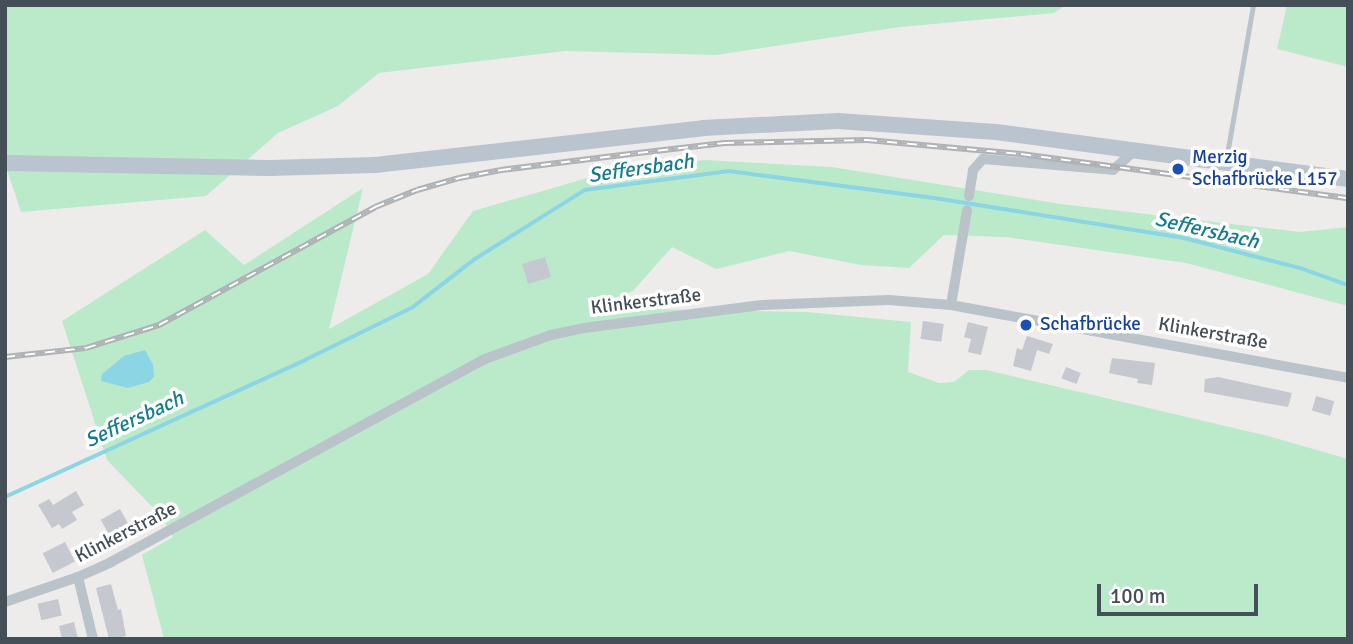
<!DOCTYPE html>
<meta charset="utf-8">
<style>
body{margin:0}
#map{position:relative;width:1353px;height:644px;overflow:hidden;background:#eeebeb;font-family:Signika,sans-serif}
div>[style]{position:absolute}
.green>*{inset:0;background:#bbeacb}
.water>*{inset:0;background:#8bd5e4}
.stream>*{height:3.5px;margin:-1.75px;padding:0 1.75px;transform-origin:1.75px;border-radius:1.75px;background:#8bd5e4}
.building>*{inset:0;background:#c5c8ce;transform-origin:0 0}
.service>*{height:5px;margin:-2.5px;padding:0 2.5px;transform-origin:2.5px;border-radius:2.5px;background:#bac3ca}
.minor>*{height:10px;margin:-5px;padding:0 5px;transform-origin:5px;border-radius:5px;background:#bac3ca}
.secondary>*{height:16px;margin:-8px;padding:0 8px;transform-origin:8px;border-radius:8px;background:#bac4ce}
.rail>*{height:6px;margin-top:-3px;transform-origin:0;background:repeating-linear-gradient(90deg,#fff 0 10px,#aeb1b5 0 20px);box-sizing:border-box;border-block:2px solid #aeb1b5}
.dots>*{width:19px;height:19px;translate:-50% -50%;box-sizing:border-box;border:4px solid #fff;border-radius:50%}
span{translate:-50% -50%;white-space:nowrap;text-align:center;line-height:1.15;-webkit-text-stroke:7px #fff;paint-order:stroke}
.transit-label{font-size:19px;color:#164399}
.left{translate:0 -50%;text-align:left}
.street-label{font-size:19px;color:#454f57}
.water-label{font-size:21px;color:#167d91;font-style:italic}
.frame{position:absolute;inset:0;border:7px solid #454f57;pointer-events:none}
.scale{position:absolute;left:1097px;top:584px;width:161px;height:32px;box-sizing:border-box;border:4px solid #454f57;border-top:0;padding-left:9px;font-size:21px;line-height:24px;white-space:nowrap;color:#454f57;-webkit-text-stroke:5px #fff;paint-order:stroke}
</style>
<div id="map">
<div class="green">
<i style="clip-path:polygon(5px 5px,1066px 5px,1054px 13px,900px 27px,716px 55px,566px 51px,379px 73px,338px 106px,278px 133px,206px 196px,21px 212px,5px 164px)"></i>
<i style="clip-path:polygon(1287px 5px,1348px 5px,1348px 67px,1277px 49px)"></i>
<i style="clip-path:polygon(705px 160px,832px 167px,1061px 204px,1300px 232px,1348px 227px,1348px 306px,1186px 263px,1005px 237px,944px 235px,909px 268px,861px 265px,789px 251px,716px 269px,672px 247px,633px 291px,595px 308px,807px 312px,911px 322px,908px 372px,939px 383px,954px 382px,969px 370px,986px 370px,1268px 436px,1348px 459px,1348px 639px,164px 639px,142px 555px,173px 537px,162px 517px,107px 460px,62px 321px,205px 230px,244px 265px,363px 188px,329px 329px,428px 274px,473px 211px,608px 172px)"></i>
</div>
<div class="water">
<i style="clip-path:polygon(145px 350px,153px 365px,154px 377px,149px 382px,128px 388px,101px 381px,102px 374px,124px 356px)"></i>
</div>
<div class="stream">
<i style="left:5px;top:497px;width:330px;rotate:-24.5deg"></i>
<i style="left:305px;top:360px;width:120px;rotate:-26.1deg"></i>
<i style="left:413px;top:307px;width:78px;rotate:-37.7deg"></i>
<i style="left:475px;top:259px;width:130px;rotate:-32.1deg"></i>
<i style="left:585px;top:190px;width:145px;rotate:-7.5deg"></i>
<i style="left:729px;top:171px;width:214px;rotate:7.5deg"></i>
<i style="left:941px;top:199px;width:246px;rotate:9.1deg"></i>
<i style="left:1184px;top:238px;width:120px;rotate:14.5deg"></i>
<i style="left:1300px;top:268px;width:51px;rotate:19.5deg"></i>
</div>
<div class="building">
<i style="left:545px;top:257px;width:21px;height:24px;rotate:73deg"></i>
<i style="left:923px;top:321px;width:21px;height:18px;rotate:8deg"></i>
<i style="clip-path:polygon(968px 322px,988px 327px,981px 355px,968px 352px,971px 339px,964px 337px)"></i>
<i style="clip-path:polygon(1027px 336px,1053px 344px,1049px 354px,1037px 350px,1031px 371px,1013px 366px,1017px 348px,1022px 350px)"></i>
<i style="clip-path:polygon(1112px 358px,1155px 363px,1152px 385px,1137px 383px,1138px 379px,1109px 373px)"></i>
<i style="left:1066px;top:367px;width:16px;height:12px;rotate:22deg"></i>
<i style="clip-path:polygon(1218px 377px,1292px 393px,1288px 407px,1204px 392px,1205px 379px)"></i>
<i style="left:1316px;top:396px;width:19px;height:15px;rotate:16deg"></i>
<i style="clip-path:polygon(76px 491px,84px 505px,72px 512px,77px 520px,62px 529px,59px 524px,52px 528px,38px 505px,49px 499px,53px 505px)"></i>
<i style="left:120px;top:509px;width:18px;height:22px;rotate:61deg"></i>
<i style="left:65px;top:542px;width:22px;height:25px;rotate:63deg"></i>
<i style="clip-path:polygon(111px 584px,118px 610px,121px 609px,126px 636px,109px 639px,96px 588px)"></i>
<i style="left:58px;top:599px;width:17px;height:21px;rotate:77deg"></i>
<i style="clip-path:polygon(74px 622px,78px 639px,62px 639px,59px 626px)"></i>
</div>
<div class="service">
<i style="left:1226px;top:160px;width:157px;rotate:-80.1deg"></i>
</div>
<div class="minor">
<i style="left:969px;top:196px;width:26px;rotate:-81deg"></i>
<i style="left:973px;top:170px;width:15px;rotate:-48deg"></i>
<i style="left:983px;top:159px;width:130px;rotate:4.8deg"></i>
<i style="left:1113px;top:170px;width:28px;rotate:-42deg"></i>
<i style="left:951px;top:305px;width:96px;rotate:-80.4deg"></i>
<i style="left:78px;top:577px;width:64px;rotate:76.4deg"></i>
<i style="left:5px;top:602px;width:77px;rotate:-18.9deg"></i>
<i style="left:78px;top:577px;width:36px;rotate:-24deg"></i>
<i style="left:111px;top:562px;width:426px;rotate:-28.5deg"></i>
<i style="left:485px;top:359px;width:70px;rotate:-20deg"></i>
<i style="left:551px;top:335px;width:34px;rotate:-12deg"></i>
<i style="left:584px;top:328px;width:179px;rotate:-7.4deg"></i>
<i style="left:762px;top:305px;width:127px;rotate:-2.3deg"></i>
<i style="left:889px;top:300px;width:62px;rotate:4.6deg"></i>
<i style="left:951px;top:305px;width:404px;rotate:10.4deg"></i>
</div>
<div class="secondary">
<i style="left:5px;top:163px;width:265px;rotate:1.1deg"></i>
<i style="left:270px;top:168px;width:105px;rotate:-1.6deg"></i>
<i style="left:375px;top:165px;width:330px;rotate:-6.4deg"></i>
<i style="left:703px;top:128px;width:135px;rotate:-3deg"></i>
<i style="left:838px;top:121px;width:158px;rotate:4deg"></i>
<i style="left:996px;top:132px;width:355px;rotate:7.6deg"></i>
</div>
<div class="rail">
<i style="left:5px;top:357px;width:81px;rotate:-6.3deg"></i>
<i style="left:86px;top:348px;width:77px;rotate:-17.5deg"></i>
<i style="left:159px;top:325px;width:246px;rotate:-28.6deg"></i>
<i style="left:375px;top:207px;width:45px;rotate:-22deg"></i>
<i style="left:417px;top:190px;width:44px;rotate:-15.9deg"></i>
<i style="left:459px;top:178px;width:43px;rotate:-10.8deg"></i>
<i style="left:501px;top:170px;width:138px;rotate:-7.1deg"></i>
<i style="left:638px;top:153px;width:87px;rotate:-6.6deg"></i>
<i style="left:724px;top:143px;width:143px;rotate:-1.2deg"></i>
<i style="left:867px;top:140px;width:155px;rotate:5.2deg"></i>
<i style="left:1021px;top:154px;width:330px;rotate:7.7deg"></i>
</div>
<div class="dots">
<i style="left:1178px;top:169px;background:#1a4fb4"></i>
<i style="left:1026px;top:325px;background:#1a4fb4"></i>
</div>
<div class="transit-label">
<span class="left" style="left:1192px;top:169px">Merzig<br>Schafbrücke L157</span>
<span class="left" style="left:1040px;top:325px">Schafbrücke</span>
</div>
<div class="street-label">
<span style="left:646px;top:302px;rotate:-7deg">Klinkerstraße</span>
<span style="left:1213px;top:334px;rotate:10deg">Klinkerstraße</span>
<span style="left:126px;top:533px;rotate:-27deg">Klinkerstraße</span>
</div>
<div class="water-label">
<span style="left:641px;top:168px;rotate:-8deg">Seffersbach</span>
<span style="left:1207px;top:230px;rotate:13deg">Seffersbach</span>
<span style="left:134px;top:419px;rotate:-25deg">Seffersbach</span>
</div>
<div class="frame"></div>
<div class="scale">100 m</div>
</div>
